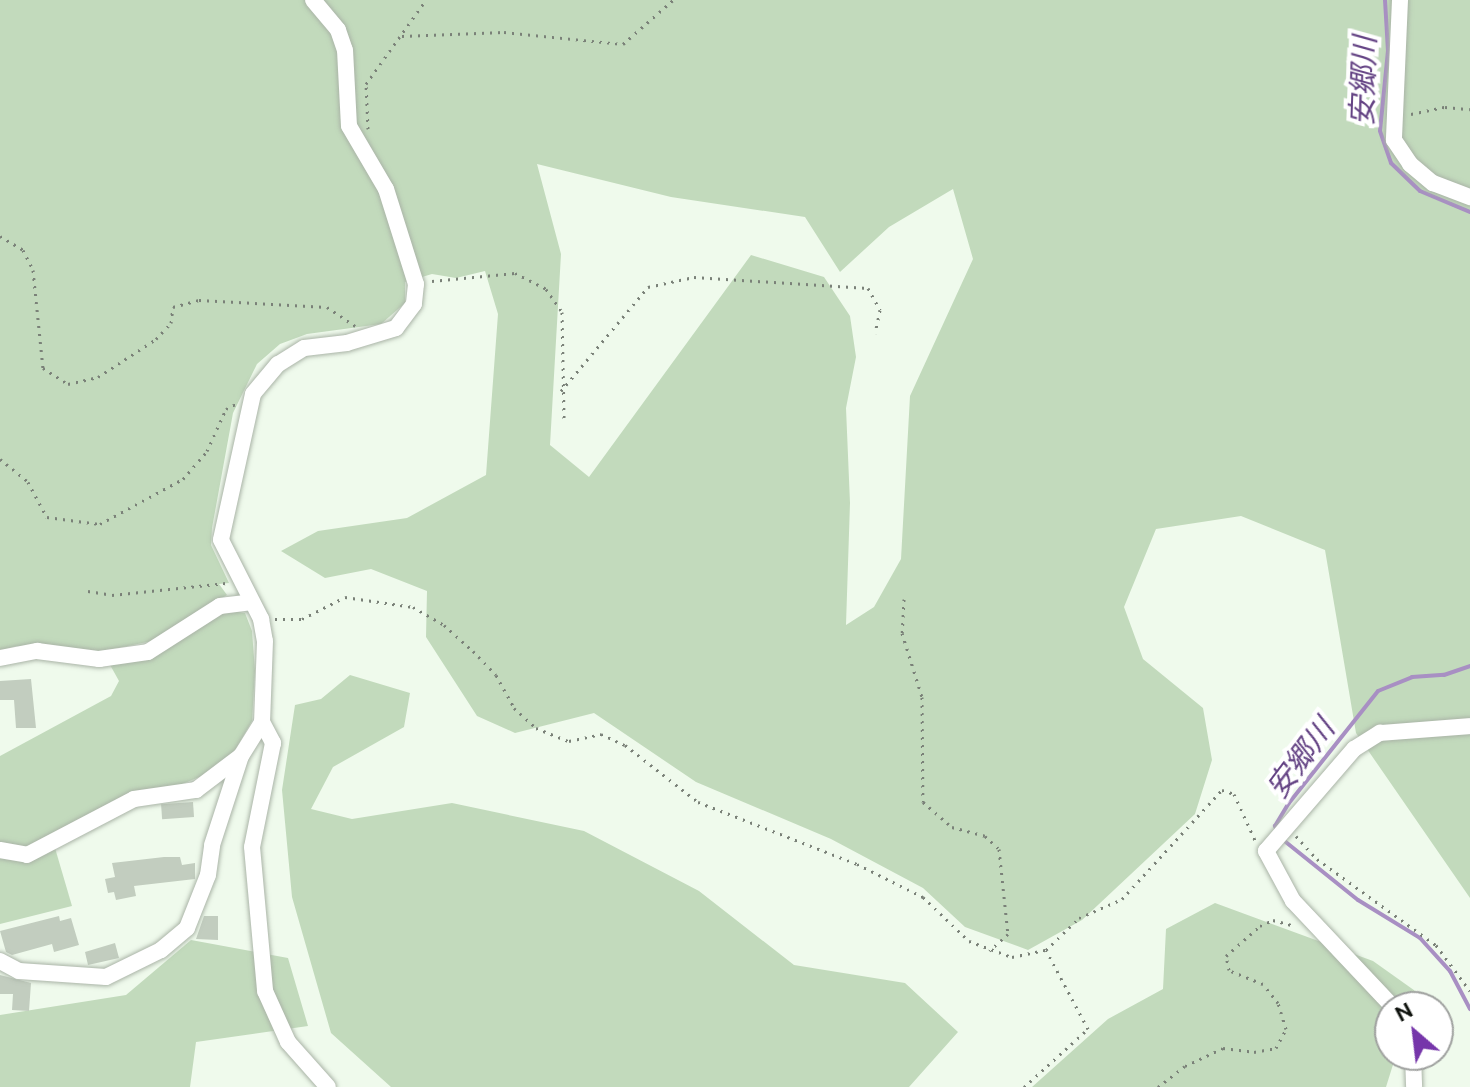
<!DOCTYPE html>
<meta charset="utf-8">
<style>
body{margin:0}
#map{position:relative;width:1470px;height:1087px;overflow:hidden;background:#effaec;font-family:Ubuntu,"Noto Sans JP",sans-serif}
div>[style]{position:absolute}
.green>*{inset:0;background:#c2dabc}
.stream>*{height:4px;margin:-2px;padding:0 2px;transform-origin:2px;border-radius:2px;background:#a88fc3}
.building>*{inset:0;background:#c2cdbf;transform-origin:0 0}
.path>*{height:3px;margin-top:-1.5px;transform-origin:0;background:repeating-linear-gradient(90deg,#7a8178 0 2px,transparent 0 8px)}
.roads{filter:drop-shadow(0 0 2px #aab4a7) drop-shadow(0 0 2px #aab4a7)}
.street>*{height:16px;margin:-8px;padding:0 8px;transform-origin:8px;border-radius:8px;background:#fff}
span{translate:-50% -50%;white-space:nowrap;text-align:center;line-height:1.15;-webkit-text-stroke:8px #fff;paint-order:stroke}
.water-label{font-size:30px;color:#644384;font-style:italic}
.north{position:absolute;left:1374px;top:991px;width:80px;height:80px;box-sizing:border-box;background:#fff;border:2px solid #9fa19f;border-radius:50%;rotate:332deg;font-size:22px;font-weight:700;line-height:32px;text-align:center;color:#0f130e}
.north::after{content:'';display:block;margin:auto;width:28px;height:36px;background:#7636aa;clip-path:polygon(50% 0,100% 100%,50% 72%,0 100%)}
</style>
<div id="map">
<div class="green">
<i style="clip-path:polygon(evenodd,0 0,1470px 0,1470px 898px,1356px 733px,1325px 550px,1241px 516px,1156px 529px,1124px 607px,1143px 659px,1203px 708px,1212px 760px,1195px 814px,1082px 920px,1028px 950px,965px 927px,923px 888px,831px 839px,696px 782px,594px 713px,515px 733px,477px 716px,426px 637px,427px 591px,371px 569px,325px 578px,281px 551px,318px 531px,407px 518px,486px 475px,498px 314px,485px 271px,456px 278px,432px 274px,405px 282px,405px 303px,381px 324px,307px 334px,280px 344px,257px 364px,233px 413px,212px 528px,211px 545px,229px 583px,219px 584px,227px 595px,152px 641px,99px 652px,16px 646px,0 651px,0 0,537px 164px,671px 197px,805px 217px,840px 272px,889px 227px,953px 189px,973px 259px,910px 396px,901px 559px,874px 607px,846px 625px,850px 503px,846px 408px,856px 357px,850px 316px,824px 277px,751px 255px,589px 477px,550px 445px,561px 254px,537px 164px)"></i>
<i style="clip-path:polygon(226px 610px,245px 613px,252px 631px,255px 671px,252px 721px,234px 752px,204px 775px,29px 848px,0 844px,0 756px,111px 696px,119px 681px,109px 663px)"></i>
<i style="clip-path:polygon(350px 675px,410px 693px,404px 727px,333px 767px,311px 809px,352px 819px,452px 803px,584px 831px,699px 891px,794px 965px,905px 983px,958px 1032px,909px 1087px,391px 1087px,331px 1033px,292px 897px,282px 790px,295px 705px,321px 699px)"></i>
<i style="clip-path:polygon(55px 848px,72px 906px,0 924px,0 854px)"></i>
<i style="clip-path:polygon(1215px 903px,1373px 961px,1418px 993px,1413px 1007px,1390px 1007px,1390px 1055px,1396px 1055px,1386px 1087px,1032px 1087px,1108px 1019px,1163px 989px,1166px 929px)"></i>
<i style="clip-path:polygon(191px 940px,288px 958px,308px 1026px,196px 1042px,190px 1087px,0 1087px,0 1015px,126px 995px)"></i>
</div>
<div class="stream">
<i style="left:1385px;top:0;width:51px;rotate:86.6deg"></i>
<i style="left:1388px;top:51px;width:80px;rotate:95.7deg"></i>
<i style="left:1380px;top:131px;width:34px;rotate:71deg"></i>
<i style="left:1391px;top:163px;width:40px;rotate:44deg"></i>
<i style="left:1420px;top:191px;width:54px;rotate:22.8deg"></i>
<i style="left:1278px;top:832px;width:7px;rotate:-117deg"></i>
<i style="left:1275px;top:826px;width:27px;rotate:-59deg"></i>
<i style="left:1289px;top:803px;width:143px;rotate:-51.5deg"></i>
<i style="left:1378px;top:691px;width:37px;rotate:-22deg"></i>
<i style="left:1412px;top:677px;width:32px;rotate:-4deg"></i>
<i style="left:1444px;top:675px;width:28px;rotate:-19deg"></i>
<i style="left:1282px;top:839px;width:97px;rotate:38.8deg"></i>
<i style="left:1358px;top:900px;width:73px;rotate:31.5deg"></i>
<i style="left:1420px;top:938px;width:45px;rotate:47.7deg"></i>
<i style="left:1450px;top:971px;width:43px;rotate:62.2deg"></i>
</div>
<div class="building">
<i style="clip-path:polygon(31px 679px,36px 728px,16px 728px,14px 700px,0 700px,0 681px)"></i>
<i style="left:193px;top:802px;width:15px;height:32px;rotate:86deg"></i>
<i style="clip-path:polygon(164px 857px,180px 857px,182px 865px,195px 863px,195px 879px,134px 886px,136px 896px,116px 900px,114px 892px,108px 893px,105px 879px,115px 877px,112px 863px)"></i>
<i style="clip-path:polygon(59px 916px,60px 921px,71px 918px,79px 945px,54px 952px,52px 944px,12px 955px,6px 952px,0 931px)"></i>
<i style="clip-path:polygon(204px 916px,218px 916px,218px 940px,196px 939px)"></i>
<i style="clip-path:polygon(115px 943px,119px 958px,88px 965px,85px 952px)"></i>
<i style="clip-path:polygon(0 975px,31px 983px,29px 1011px,12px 1010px,13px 994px,0 994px)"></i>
</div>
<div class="path">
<i style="left:402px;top:36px;width:102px;rotate:-2.2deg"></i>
<i style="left:504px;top:32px;width:120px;rotate:5.8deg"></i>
<i style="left:623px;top:44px;width:67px;rotate:-41.3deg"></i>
<i style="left:1411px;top:114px;width:35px;rotate:-12deg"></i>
<i style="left:1445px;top:107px;width:25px;rotate:5deg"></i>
<i style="left:368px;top:129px;width:45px;rotate:-92.5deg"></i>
<i style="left:366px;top:84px;width:103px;rotate:-54.5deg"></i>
<i style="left:0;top:236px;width:27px;rotate:31deg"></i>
<i style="left:23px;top:250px;width:22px;rotate:63deg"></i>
<i style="left:33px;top:270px;width:99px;rotate:84.2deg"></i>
<i style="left:43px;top:368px;width:30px;rotate:33deg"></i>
<i style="left:68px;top:384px;width:31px;rotate:-13deg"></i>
<i style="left:98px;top:377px;width:69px;rotate:-33.2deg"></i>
<i style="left:156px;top:339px;width:22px;rotate:-47deg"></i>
<i style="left:171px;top:323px;width:16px;rotate:-83deg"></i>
<i style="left:173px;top:307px;width:27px;rotate:-15deg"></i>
<i style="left:199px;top:300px;width:128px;rotate:3.1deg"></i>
<i style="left:327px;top:307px;width:34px;rotate:34deg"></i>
<i style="left:432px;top:281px;width:83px;rotate:-5.5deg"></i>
<i style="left:515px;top:273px;width:35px;rotate:27deg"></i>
<i style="left:546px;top:289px;width:28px;rotate:55deg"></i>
<i style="left:562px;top:312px;width:108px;rotate:88.9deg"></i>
<i style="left:561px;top:391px;width:136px;rotate:-50.1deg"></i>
<i style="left:648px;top:287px;width:47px;rotate:-12.3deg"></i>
<i style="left:694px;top:277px;width:174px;rotate:3.6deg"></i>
<i style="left:868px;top:288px;width:25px;rotate:61deg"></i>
<i style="left:880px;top:310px;width:24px;rotate:102deg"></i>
<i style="left:0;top:459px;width:36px;rotate:39deg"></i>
<i style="left:28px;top:482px;width:40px;rotate:62deg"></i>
<i style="left:47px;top:517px;width:53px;rotate:7.5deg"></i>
<i style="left:100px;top:524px;width:94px;rotate:-28.5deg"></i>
<i style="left:183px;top:479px;width:37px;rotate:-49deg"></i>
<i style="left:207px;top:451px;width:46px;rotate:-65.7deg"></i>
<i style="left:226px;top:409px;width:11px;rotate:-27deg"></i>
<i style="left:88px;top:591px;width:24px;rotate:9deg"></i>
<i style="left:112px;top:595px;width:115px;rotate:-6deg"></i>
<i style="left:904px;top:599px;width:34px;rotate:93deg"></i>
<i style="left:902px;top:633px;width:67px;rotate:72.6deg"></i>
<i style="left:922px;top:697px;width:105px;rotate:89.5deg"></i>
<i style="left:923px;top:802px;width:38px;rotate:41deg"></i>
<i style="left:952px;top:827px;width:34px;rotate:15deg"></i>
<i style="left:985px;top:836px;width:19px;rotate:43deg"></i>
<i style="left:999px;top:849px;width:85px;rotate:84deg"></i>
<i style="left:1008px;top:934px;width:25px;rotate:138deg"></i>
<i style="left:275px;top:619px;width:27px"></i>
<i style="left:302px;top:619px;width:48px;rotate:-27.1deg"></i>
<i style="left:345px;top:597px;width:69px;rotate:8.4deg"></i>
<i style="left:413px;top:607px;width:36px;rotate:30deg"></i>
<i style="left:444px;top:625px;width:39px;rotate:42deg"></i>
<i style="left:473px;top:651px;width:33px;rotate:46deg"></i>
<i style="left:496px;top:675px;width:38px;rotate:61deg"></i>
<i style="left:514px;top:708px;width:30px;rotate:42deg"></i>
<i style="left:536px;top:728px;width:35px;rotate:22deg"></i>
<i style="left:569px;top:741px;width:33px;rotate:-12deg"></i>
<i style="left:601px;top:734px;width:26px;rotate:25deg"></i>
<i style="left:625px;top:745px;width:93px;rotate:38deg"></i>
<i style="left:698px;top:802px;width:171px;rotate:21.3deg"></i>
<i style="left:857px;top:864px;width:74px;rotate:26.6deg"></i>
<i style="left:923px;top:897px;width:64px;rotate:43.7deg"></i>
<i style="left:969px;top:941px;width:46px;rotate:20.4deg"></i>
<i style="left:1012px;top:957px;width:35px;rotate:-12deg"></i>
<i style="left:1046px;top:950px;width:46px;rotate:-44.1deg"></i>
<i style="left:1079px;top:918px;width:47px;rotate:-23.8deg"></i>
<i style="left:1122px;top:899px;width:148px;rotate:-47.5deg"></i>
<i style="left:1222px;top:790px;width:13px;rotate:18deg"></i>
<i style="left:1234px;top:794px;width:51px;rotate:65.5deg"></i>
<i style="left:1296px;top:836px;width:31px;rotate:48deg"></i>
<i style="left:1317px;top:859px;width:147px;rotate:35.9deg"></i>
<i style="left:1436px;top:945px;width:57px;rotate:53.5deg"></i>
<i style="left:1024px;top:1087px;width:86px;rotate:-42.2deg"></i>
<i style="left:1088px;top:1029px;width:89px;rotate:-118deg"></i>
<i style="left:1158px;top:1087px;width:34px;rotate:-38deg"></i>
<i style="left:1185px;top:1066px;width:42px;rotate:-25.3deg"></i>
<i style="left:1223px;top:1048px;width:31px;rotate:7deg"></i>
<i style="left:1254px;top:1052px;width:22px;rotate:-10deg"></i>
<i style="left:1276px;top:1048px;width:21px;rotate:-62deg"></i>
<i style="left:1286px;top:1029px;width:27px;rotate:-107deg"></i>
<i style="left:1278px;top:1003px;width:24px;rotate:-128deg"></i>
<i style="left:1263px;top:984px;width:37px;rotate:-158deg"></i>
<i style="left:1229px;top:970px;width:14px;rotate:-102deg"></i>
<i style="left:1226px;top:956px;width:45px;rotate:-41.4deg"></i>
<i style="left:1260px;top:926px;width:14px;rotate:-25deg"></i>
<i style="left:1273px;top:920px;width:23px;rotate:15deg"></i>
</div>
<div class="roads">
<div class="street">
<i style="left:313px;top:0;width:39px;rotate:50deg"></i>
<i style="left:338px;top:30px;width:21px;rotate:71deg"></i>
<i style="left:345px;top:50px;width:76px;rotate:87deg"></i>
<i style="left:349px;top:126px;width:73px;rotate:59.6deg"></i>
<i style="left:386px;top:189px;width:100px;rotate:72.5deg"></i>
<i style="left:416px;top:284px;width:20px;rotate:96deg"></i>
<i style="left:414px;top:304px;width:30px;rotate:127deg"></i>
<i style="left:396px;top:328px;width:51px;rotate:163deg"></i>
<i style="left:347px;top:343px;width:43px;rotate:173.4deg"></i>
<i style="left:304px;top:348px;width:31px;rotate:148deg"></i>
<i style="left:278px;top:364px;width:39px;rotate:130deg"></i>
<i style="left:253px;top:394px;width:149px;rotate:102.4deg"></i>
<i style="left:221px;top:540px;width:89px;rotate:63.1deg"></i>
<i style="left:261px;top:619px;width:22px;rotate:80deg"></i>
<i style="left:265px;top:641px;width:81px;rotate:92.1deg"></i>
<i style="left:262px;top:722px;width:24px;rotate:62deg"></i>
<i style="left:273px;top:743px;width:106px;rotate:101.4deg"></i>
<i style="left:252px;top:847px;width:145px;rotate:84.8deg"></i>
<i style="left:265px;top:991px;width:56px;rotate:65.7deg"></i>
<i style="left:288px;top:1042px;width:60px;rotate:48.4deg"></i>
<i style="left:1400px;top:0;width:140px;rotate:92.5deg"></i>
<i style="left:1394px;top:140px;width:29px;rotate:56deg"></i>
<i style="left:1410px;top:164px;width:30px;rotate:40deg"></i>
<i style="left:1433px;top:183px;width:40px;rotate:21deg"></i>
<i style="left:0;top:658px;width:38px;rotate:-11deg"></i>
<i style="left:37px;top:651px;width:63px;rotate:7.4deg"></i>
<i style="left:99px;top:659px;width:49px;rotate:-8.1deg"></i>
<i style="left:148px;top:652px;width:85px;rotate:-32.6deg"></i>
<i style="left:220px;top:606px;width:32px;rotate:-7deg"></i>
<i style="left:0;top:850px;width:27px;rotate:10deg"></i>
<i style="left:27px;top:855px;width:121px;rotate:-27.6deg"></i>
<i style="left:134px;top:799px;width:63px;rotate:-8.3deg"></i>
<i style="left:196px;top:790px;width:56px;rotate:-37.1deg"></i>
<i style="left:0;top:961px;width:21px;rotate:28deg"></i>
<i style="left:19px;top:971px;width:87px;rotate:3.9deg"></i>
<i style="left:106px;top:977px;width:61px;rotate:-26.1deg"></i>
<i style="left:161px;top:950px;width:34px;rotate:-40deg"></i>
<i style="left:187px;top:928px;width:57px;rotate:-68.4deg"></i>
<i style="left:208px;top:875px;width:30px;rotate:-82deg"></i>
<i style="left:212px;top:845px;width:94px;rotate:-72deg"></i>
<i style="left:241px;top:756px;width:40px;rotate:-58deg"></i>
<i style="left:1393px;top:1007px;width:146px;rotate:-133.3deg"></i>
<i style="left:1293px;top:901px;width:57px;rotate:-118.4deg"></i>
<i style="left:1266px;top:851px;width:135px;rotate:-49.2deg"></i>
<i style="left:1354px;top:749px;width:31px;rotate:-32deg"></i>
<i style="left:1380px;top:733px;width:90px;rotate:-4.4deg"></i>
<i style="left:1413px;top:1055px;width:32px;rotate:88deg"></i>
</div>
</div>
<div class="water-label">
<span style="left:1363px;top:81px;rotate:-88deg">安郷川</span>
<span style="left:1300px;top:758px;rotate:-53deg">安郷川</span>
</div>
<div class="north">N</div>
</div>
